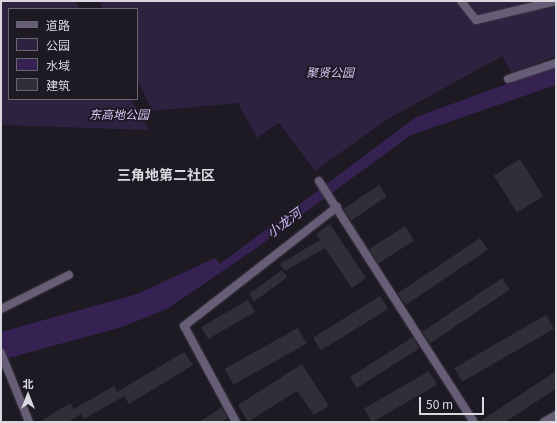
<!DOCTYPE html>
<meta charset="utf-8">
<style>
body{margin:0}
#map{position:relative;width:557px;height:423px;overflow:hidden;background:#1d1a24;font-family:Georgia,"Noto Sans SC",serif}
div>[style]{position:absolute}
.green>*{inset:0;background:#2e2241}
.water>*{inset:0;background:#362252}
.building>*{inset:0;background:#322e38;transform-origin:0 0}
.roads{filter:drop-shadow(0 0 1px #38353e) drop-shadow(0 0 1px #38353e)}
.street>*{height:8px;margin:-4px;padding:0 4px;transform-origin:4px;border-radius:4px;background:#665e76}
span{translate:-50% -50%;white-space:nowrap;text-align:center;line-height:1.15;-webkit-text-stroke:3.5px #1d1a24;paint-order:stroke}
.park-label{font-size:12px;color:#d6c5f6;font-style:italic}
.water-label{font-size:13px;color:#ceb7f7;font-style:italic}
.quarter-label{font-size:14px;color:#dbd9e0;font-weight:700}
.frame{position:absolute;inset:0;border:2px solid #dbd9e0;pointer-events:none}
.legend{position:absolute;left:8px;top:8px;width:130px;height:92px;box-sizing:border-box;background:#1d1a24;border:1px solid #69666f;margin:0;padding:5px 7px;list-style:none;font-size:12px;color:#dbd9e0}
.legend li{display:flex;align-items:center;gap:8px;height:20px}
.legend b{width:20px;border:1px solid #69666f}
.north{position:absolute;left:8px;top:375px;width:40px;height:40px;-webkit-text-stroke:3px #1d1a24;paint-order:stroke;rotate:0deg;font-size:11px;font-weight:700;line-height:16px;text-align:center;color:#dbd9e0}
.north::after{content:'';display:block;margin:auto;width:14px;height:18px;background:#dbd9e0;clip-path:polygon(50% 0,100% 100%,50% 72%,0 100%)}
.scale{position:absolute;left:419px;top:397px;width:65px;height:18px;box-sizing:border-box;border:2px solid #dbd9e0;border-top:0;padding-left:5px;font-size:12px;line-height:14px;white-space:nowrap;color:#dbd9e0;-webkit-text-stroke:3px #1d1a24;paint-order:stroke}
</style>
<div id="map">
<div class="green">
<i style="clip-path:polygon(1px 1px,75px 1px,80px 9px,9px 9px,9px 99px,131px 99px,149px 130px,1px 125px)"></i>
<i style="clip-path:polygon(99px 1px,556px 1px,556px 56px,512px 73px,502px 56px,386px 120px,315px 171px,279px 123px,257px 138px,238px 103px,152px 111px,137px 79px,137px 9px,103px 9px)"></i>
</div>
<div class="water">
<i style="clip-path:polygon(556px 66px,556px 85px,411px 135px,255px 249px,167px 309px,122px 327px,1px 360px,1px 332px,137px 294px,215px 258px,220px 264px,416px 117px)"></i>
</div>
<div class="building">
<i style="left:520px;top:159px;width:44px;height:31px;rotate:58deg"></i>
<i style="left:379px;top:185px;width:14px;height:43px;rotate:56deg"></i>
<i style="clip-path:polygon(330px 224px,366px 278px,352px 288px,325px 248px,285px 271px,280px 264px,320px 240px,316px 234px)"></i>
<i style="left:405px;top:226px;width:17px;height:43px;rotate:57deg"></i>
<i style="left:480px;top:238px;width:14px;height:99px;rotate:56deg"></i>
<i style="left:282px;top:270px;width:9px;height:41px;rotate:54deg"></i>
<i style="left:502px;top:278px;width:14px;height:96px;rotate:56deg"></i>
<i style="left:380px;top:296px;width:15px;height:79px;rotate:58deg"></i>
<i style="left:248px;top:300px;width:14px;height:54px;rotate:60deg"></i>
<i style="left:546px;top:315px;width:16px;height:106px;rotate:60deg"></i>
<i style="left:298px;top:328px;width:18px;height:84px;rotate:61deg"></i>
<i style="clip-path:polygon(413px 337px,419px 347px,417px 350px,357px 388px,350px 377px)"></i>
<i style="clip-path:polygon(184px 352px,193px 365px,129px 404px,124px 396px,84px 419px,81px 414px,68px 422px,40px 422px,70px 403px,74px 409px,114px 386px,117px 392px)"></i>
<i style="clip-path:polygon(302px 364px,329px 406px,314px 415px,297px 391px,248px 422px,238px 405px)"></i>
<i style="left:429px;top:371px;width:16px;height:75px;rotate:60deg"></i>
<i style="clip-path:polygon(556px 371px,556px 389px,505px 422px,479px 422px)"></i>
<i style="clip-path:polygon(222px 407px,228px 418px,221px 422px,199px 422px)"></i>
</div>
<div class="roads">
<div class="street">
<i style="left:461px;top:1px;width:24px;rotate:52deg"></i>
<i style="left:476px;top:20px;width:82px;rotate:-13.4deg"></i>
<i style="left:508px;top:79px;width:51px;rotate:-18.4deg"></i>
<i style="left:319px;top:181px;width:287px;rotate:57.3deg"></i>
<i style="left:1px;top:309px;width:76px;rotate:-26.6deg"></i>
<i style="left:1px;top:353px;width:74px;rotate:67.9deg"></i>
<i style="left:236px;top:422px;width:109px;rotate:-118.4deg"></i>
<i style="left:184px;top:326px;width:194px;rotate:-37.9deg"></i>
<i style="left:544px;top:422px;width:14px;rotate:-30deg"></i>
</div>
</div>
<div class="park-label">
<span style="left:330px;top:72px">聚贤公园</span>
<span style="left:119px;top:114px">东高地公园</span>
</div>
<div class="water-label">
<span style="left:284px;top:223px;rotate:-36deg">小龙河</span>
</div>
<div class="quarter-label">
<span style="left:166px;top:174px">三角地第二社区</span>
</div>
<div class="frame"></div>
<ul class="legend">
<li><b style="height:5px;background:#665e76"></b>道路</li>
<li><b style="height:11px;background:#2e2241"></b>公园</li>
<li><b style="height:11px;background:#362252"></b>水域</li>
<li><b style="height:11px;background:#322e38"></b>建筑</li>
</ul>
<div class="north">北</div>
<div class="scale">50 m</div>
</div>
